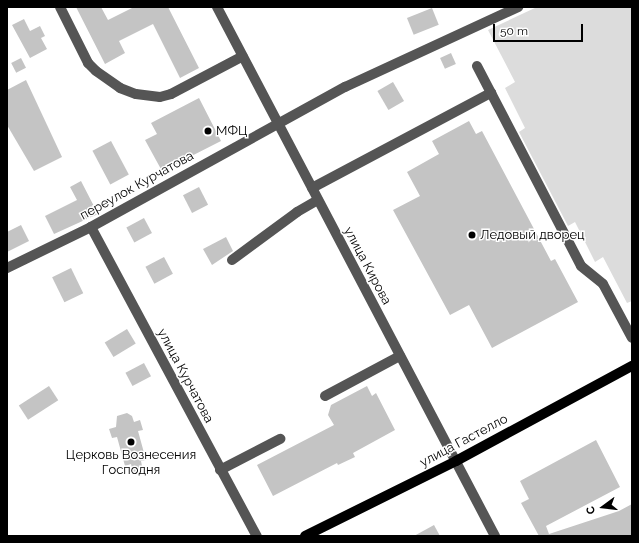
<!DOCTYPE html>
<meta charset="utf-8">
<style>
body{margin:0}
#map{position:relative;width:639px;height:543px;overflow:hidden;background:#fff;font-family:Raleway,sans-serif}
div>[style]{position:absolute}
.green>*{inset:0;background:#dcdcdc}
.building>*{inset:0;background:#c4c4c4;transform-origin:0 0}
.minor>*{height:10px;margin:-5px;padding:0 5px;transform-origin:5px;border-radius:5px;background:#555}
.major>*{height:10px;margin:-5px;padding:0 5px;transform-origin:5px;border-radius:5px;background:#000}
.dots>*{width:11px;height:11px;translate:-50% -50%;box-sizing:border-box;border:2px solid #fff;border-radius:50%}
span{translate:-50% -50%;white-space:nowrap;text-align:center;line-height:1.15;-webkit-text-stroke:3px #fff;paint-order:stroke}
.poi-label{font-size:13px;color:#000}
.left{translate:0 -50%;text-align:left}
.street-label{font-size:13px;color:#000}
.frame{position:absolute;inset:0;border:8px solid #000;pointer-events:none}
.north{position:absolute;left:583px;top:487px;width:40px;height:40px;-webkit-text-stroke:3px #fff;paint-order:stroke;rotate:255deg;font-size:11px;font-weight:700;line-height:16px;text-align:center;color:#000}
.north::after{content:'';display:block;margin:auto;width:14px;height:18px;background:#000;clip-path:polygon(50% 0,100% 100%,50% 72%,0 100%)}
.scale{position:absolute;left:493px;top:24px;width:90px;height:18px;box-sizing:border-box;border:2px solid #000;border-top:0;padding-left:5px;font-size:12px;line-height:14px;white-space:nowrap;color:#000;-webkit-text-stroke:3px #fff;paint-order:stroke}
</style>
<div id="map">
<div class="green">
<i style="clip-path:polygon(537px 7px,632px 7px,632px 301px,627px 303px,603px 257px,595px 262px,575px 222px,568px 226px,519px 132px,525px 128px,505px 88px,515px 82px,488px 30px)"></i>
</div>
<div class="building">
<i style="clip-path:polygon(76px 7px,101px 7px,108px 20px,134px 7px,168px 7px,199px 68px,180px 78px,153px 24px,119px 41px,125px 53px,105px 64px)"></i>
<i style="left:432px;top:8px;width:18px;height:27px;rotate:68deg"></i>
<i style="clip-path:polygon(24px 19px,30px 31px,40px 26px,45px 36px,41px 38px,47px 49px,30px 58px,12px 25px)"></i>
<i style="left:451px;top:53px;width:12px;height:12px;rotate:66deg"></i>
<i style="left:21px;top:58px;width:11px;height:11px;rotate:63deg"></i>
<i style="clip-path:polygon(26px 80px,62px 157px,34px 171px,7px 125px,7px 90px)"></i>
<i style="left:393px;top:82px;width:22px;height:18px;rotate:60deg"></i>
<i style="clip-path:polygon(199px 98px,221px 141px,162px 171px,145px 140px,157px 134px,151px 123px)"></i>
<i style="clip-path:polygon(469px 121px,476px 134px,482px 131px,551px 261px,555px 259px,578px 302px,492px 348px,469px 305px,450px 315px,393px 210px,420px 196px,407px 172px,439px 154px,432px 141px)"></i>
<i style="left:111px;top:141px;width:38px;height:21px;rotate:62deg"></i>
<i style="clip-path:polygon(81px 181px,98px 214px,54px 234px,45px 216px,77px 200px,70px 187px)"></i>
<i style="left:199px;top:187px;width:20px;height:18px;rotate:63deg"></i>
<i style="left:144px;top:218px;width:17px;height:20px;rotate:62deg"></i>
<i style="clip-path:polygon(21px 225px,29px 241px,7px 252px,7px 232px)"></i>
<i style="clip-path:polygon(226px 237px,233px 251px,212px 265px,203px 249px)"></i>
<i style="left:164px;top:257px;width:19px;height:21px;rotate:62deg"></i>
<i style="left:71px;top:268px;width:28px;height:21px;rotate:64deg"></i>
<i style="left:127px;top:329px;width:17px;height:26px;rotate:59deg"></i>
<i style="left:144px;top:363px;width:15px;height:21px;rotate:62deg"></i>
<i style="left:49px;top:386px;width:17px;height:36px;rotate:57deg"></i>
<i style="clip-path:polygon(367px 386px,372px 396px,376px 393px,395px 430px,353px 453px,355px 457px,338px 465px,337px 463px,273px 496px,257px 465px,334px 425px,328px 415px,331px 405px)"></i>
<i style="clip-path:polygon(127px 413px,132px 416px,134px 422px,140px 420px,143px 430px,138px 431px,146px 460px,141px 461px,143px 471px,133px 474px,131px 464px,125px 466px,117px 437px,112px 438px,109px 429px,116px 427px,117px 416px)"></i>
<i style="clip-path:polygon(596px 440px,620px 487px,546px 526px,549px 534px,619px 511px,632px 504px,632px 536px,539px 536px,521px 503px,529px 499px,520px 481px)"></i>
<i style="clip-path:polygon(434px 525px,440px 536px,414px 536px)"></i>
</div>
<div class="minor">
<i style="left:60px;top:7px;width:63px;rotate:63.4deg"></i>
<i style="left:88px;top:63px;width:11px;rotate:45deg"></i>
<i style="left:96px;top:71px;width:29px;rotate:35deg"></i>
<i style="left:120px;top:88px;width:17px;rotate:21deg"></i>
<i style="left:136px;top:94px;width:24px;rotate:7deg"></i>
<i style="left:160px;top:97px;width:11px;rotate:-15deg"></i>
<i style="left:171px;top:94px;width:81px;rotate:-27.8deg"></i>
<i style="left:217px;top:7px;width:598px;rotate:62.28deg"></i>
<i style="left:477px;top:66px;width:225px;rotate:62.5deg"></i>
<i style="left:581px;top:266px;width:28px;rotate:39deg"></i>
<i style="left:603px;top:284px;width:61px;rotate:61.8deg"></i>
<i style="left:312px;top:188px;width:203px;rotate:-28deg"></i>
<i style="left:91px;top:227px;width:351px;rotate:61.8deg"></i>
<i style="left:232px;top:260px;width:81px;rotate:-36.4deg"></i>
<i style="left:297px;top:212px;width:24px;rotate:-30deg"></i>
<i style="left:7px;top:268px;width:93px;rotate:-26deg"></i>
<i style="left:91px;top:227px;width:290px;rotate:-28.9deg"></i>
<i style="left:345px;top:87px;width:191px;rotate:-24.8deg"></i>
<i style="left:325px;top:396px;width:85px;rotate:-28.1deg"></i>
<i style="left:220px;top:470px;width:68px;rotate:-27.3deg"></i>
</div>
<div class="major">
<i style="left:305px;top:536px;width:169px;rotate:-26.4deg"></i>
<i style="left:456px;top:461px;width:200px;rotate:-28.4deg"></i>
</div>
<div class="dots">
<i style="left:208px;top:131px;background:#000"></i>
<i style="left:472px;top:235px;background:#000"></i>
<i style="left:131px;top:442px;background:#000"></i>
</div>
<div class="poi-label">
<span class="left" style="left:216px;top:131px">МФЦ</span>
<span class="left" style="left:480px;top:235px">Ледовый дворец</span>
<span style="left:131px;top:463px">Церковь Вознесения<br>Господня</span>
</div>
<div class="street-label">
<span style="left:137px;top:186px;rotate:-29deg">переулок Курчатова</span>
<span style="left:367px;top:266px;rotate:62deg">улица Кирова</span>
<span style="left:185px;top:376px;rotate:62deg">улица Курчатова</span>
<span style="left:464px;top:441px;rotate:-28deg">улица Гастелло</span>
</div>
<div class="frame"></div>
<div class="north">С</div>
<div class="scale">50 m</div>
</div>
